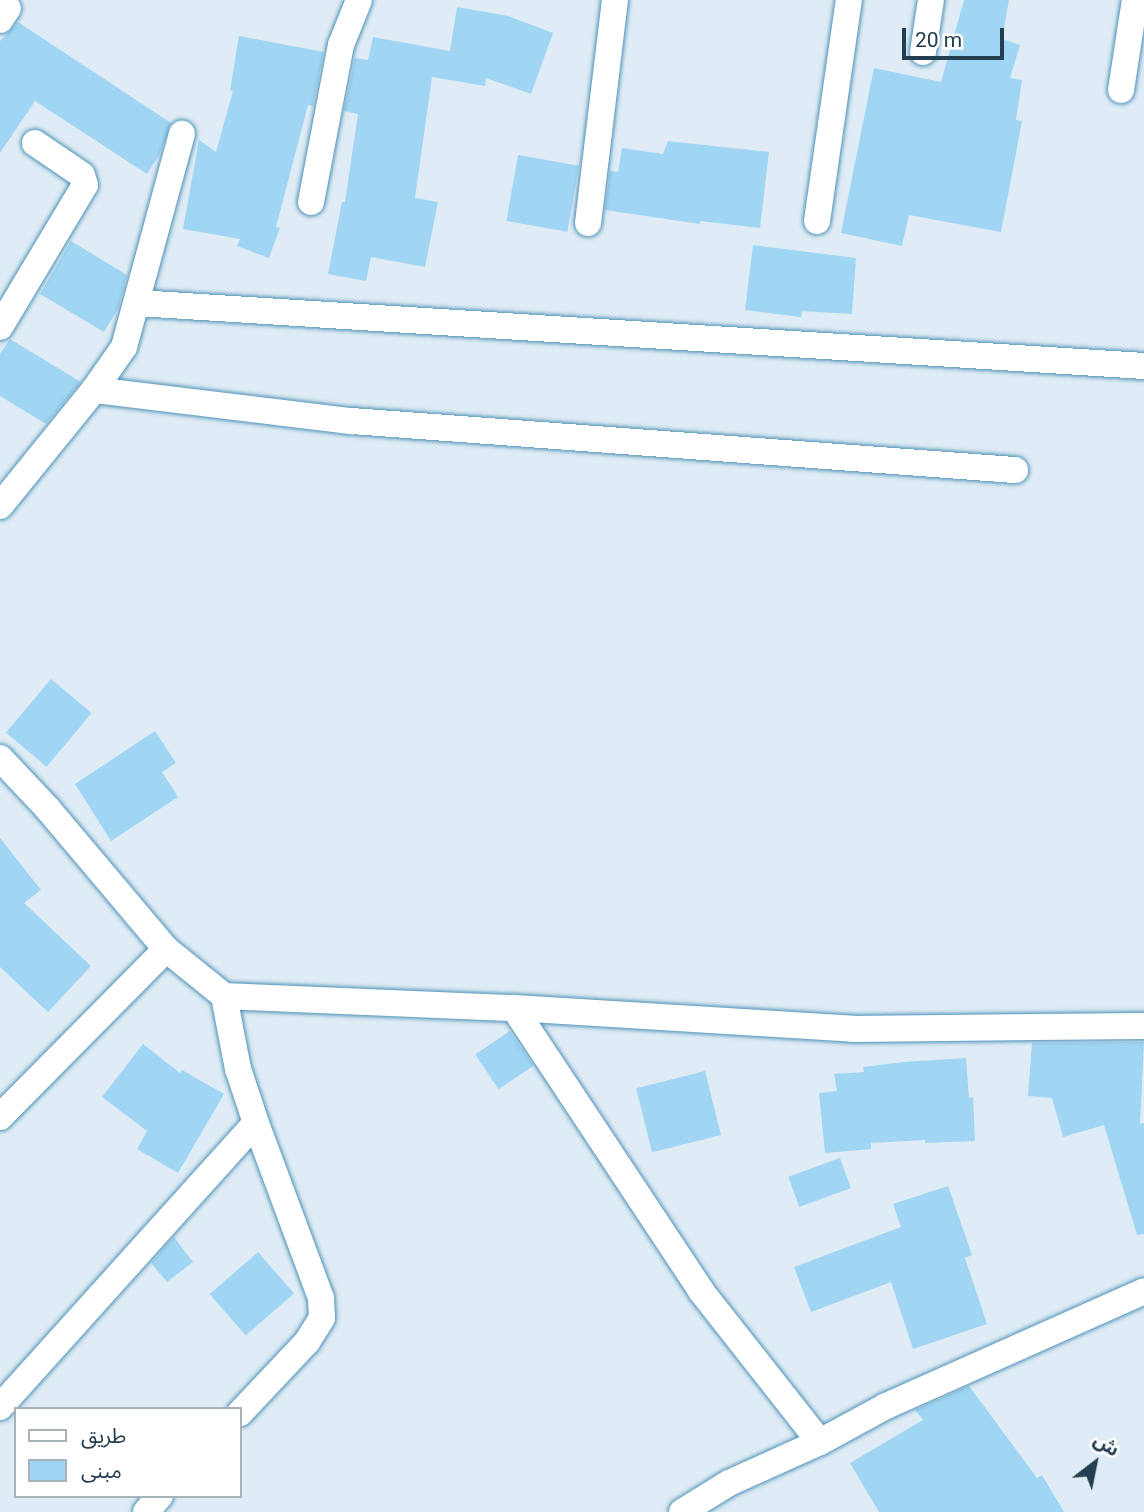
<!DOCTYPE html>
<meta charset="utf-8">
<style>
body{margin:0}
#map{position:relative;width:1144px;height:1512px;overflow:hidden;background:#dfecf5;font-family:Roboto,"Noto Sans Arabic",sans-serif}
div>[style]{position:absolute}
.building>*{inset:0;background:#a1d5f4;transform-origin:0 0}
.roads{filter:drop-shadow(0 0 2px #4e92b8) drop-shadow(0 0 2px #4e92b8)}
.street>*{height:26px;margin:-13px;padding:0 13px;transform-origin:13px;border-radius:13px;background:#fff}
span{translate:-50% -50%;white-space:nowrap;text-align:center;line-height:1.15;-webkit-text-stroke:5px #fff;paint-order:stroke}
.legend{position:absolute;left:14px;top:1407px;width:228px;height:91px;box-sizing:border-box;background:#fff;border:2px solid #a7b2b9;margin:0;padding:9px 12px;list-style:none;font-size:21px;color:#223e4f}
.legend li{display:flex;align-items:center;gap:14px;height:35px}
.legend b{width:35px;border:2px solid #a7b2b9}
.north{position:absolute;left:1060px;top:1428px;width:70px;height:70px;-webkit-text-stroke:5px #fff;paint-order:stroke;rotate:32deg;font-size:19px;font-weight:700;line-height:28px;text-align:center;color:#223e4f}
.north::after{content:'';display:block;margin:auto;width:24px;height:32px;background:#223e4f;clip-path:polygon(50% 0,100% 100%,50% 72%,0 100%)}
.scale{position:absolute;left:902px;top:28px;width:102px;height:32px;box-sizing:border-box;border:4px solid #223e4f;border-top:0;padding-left:9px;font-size:21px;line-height:24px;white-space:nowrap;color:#223e4f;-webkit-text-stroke:5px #fff;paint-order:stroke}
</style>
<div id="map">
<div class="building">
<i style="clip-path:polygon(964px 0,1009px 0,1002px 39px,1020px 45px,1010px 78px,1022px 80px,1016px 120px,1022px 121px,1001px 232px,909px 215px,902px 246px,841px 233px,874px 68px,941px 82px)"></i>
<i style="clip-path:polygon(457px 7px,508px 16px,553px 33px,531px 94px,486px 78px,485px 86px,432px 77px,415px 198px,438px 202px,425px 267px,371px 257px,366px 281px,328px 274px,342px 202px,345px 202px,358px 114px,344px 111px,355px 58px,368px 60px,373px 37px,450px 51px)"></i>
<i style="clip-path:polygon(18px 22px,171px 123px,160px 154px,147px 174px,35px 101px,0 153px,0 41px)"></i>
<i style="clip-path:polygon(239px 36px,324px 52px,313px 106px,308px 105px,276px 227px,280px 228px,269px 258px,237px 246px,240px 239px,183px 229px,199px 140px,216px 152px,233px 91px,230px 90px)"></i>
<i style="clip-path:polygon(668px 141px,769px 152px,760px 228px,700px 221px,700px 224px,605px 210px,610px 171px,618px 172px,622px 148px,663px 154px)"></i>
<i style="left:518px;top:155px;width:62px;height:67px;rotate:10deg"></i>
<i style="clip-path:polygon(71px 241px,127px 275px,118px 309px,104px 332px,40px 294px)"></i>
<i style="clip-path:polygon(753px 245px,856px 258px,852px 314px,802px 311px,801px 317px,745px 310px)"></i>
<i style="clip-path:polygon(10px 339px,81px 382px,46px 424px,0 396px,0 354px)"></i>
<i style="left:51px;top:679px;width:53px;height:70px;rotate:40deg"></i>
<i style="clip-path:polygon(155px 731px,176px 763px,162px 772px,178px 797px,111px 841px,75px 784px)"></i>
<i style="clip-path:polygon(0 838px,41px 890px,24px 903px,91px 966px,48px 1012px,0 967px)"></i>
<i style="left:510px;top:1031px;width:42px;height:42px;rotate:56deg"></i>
<i style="clip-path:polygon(1144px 1042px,1140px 1124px,1144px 1123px,1144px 1234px,1137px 1235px,1104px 1125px,1063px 1137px,1052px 1098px,1028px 1096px,1032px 1043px)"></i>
<i style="clip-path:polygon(143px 1044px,180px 1073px,182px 1070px,224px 1094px,178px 1173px,137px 1149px,147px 1131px,102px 1097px)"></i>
<i style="clip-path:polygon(966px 1058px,969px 1098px,973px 1097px,975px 1141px,925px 1143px,925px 1140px,871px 1143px,871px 1149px,825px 1153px,819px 1093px,837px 1091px,834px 1074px,864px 1072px,863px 1067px,904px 1062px)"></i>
<i style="left:705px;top:1071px;width:66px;height:71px;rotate:76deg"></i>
<i style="left:840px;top:1158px;width:32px;height:55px;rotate:70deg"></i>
<i style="clip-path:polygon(948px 1186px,972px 1255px,965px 1258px,987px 1324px,913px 1349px,891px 1282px,811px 1312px,794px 1267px,901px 1227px,893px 1204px)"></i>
<i style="clip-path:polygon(174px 1237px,193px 1262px,167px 1282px,151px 1263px)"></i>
<i style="left:258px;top:1252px;width:55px;height:64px;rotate:49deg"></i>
<i style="clip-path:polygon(969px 1386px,1037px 1478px,1042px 1475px,1064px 1512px,879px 1512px,850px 1463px,923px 1420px,915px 1410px)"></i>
</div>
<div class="roads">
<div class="street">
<i style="left:0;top:20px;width:14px;rotate:-56deg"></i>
<i style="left:923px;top:52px;width:53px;rotate:-81.3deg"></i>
<i style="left:1121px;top:90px;width:91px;rotate:-81.2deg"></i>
<i style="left:311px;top:202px;width:160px;rotate:-79.2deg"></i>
<i style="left:341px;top:45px;width:48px;rotate:-68.2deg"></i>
<i style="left:817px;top:221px;width:223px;rotate:-81.8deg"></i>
<i style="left:588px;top:223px;width:225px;rotate:-83.1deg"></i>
<i style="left:137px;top:303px;width:1009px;rotate:3.58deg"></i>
<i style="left:0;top:327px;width:165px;rotate:-59.1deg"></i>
<i style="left:85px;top:185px;width:10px;rotate:-107deg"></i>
<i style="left:82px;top:175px;width:57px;rotate:-145.8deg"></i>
<i style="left:94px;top:390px;width:260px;rotate:6.9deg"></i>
<i style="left:352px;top:421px;width:665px;rotate:4.23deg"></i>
<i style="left:0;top:506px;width:149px;rotate:-51deg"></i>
<i style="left:94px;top:390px;width:52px;rotate:-55.1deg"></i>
<i style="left:124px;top:347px;width:221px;rotate:-74.8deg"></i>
<i style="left:0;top:758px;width:70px;rotate:46.7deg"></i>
<i style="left:48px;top:809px;width:183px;rotate:49.9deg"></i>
<i style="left:166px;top:949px;width:75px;rotate:39deg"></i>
<i style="left:224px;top:996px;width:290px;rotate:2.4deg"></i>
<i style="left:514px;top:1008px;width:339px;rotate:56.5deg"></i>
<i style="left:701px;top:1291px;width:192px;rotate:51.8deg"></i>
<i style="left:514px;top:1008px;width:340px;rotate:3.5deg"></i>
<i style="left:853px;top:1029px;width:291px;rotate:-0.6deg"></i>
<i style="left:0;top:1117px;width:236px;rotate:-45.3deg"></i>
<i style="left:0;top:1407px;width:382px;rotate:-48deg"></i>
<i style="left:256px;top:1123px;width:57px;rotate:-108.4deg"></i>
<i style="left:238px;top:1069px;width:74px;rotate:-100.9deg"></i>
<i style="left:240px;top:1413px;width:98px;rotate:-46.7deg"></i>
<i style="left:307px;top:1342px;width:28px;rotate:-58deg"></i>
<i style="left:322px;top:1318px;width:20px;rotate:-93deg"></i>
<i style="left:321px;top:1298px;width:187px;rotate:-110.4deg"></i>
<i style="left:146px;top:1512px;width:21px;rotate:-49deg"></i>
<i style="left:682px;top:1512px;width:55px;rotate:-31.7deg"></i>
<i style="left:729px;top:1483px;width:100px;rotate:-24.3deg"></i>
<i style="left:820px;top:1442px;width:75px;rotate:-28.6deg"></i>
<i style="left:886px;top:1406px;width:282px;rotate:-24deg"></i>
</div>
</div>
<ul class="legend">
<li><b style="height:9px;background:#fff"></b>طريق</li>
<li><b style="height:19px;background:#a1d5f4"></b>مبنى</li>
</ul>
<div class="north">ش</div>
<div class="scale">20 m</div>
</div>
